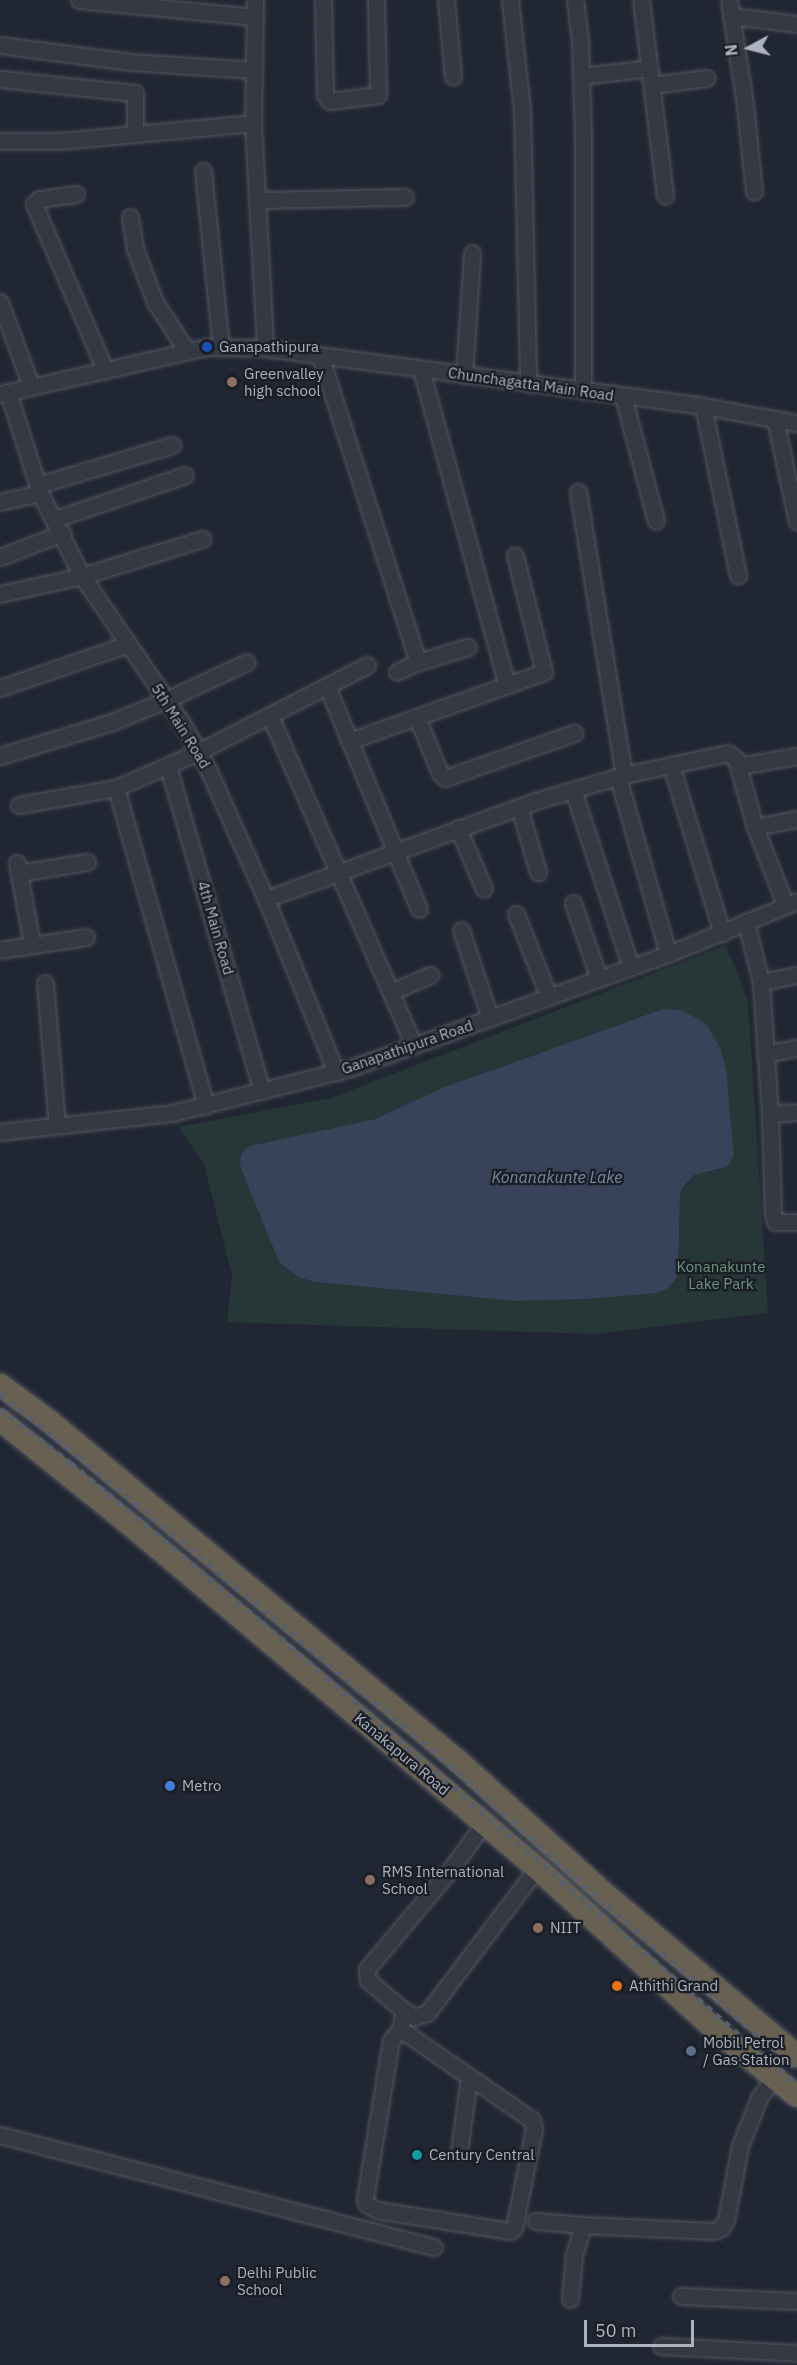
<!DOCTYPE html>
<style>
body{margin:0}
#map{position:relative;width:797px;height:2365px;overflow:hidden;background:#212732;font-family:"IBM Plex Sans",sans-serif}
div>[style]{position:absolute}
.green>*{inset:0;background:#273637}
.water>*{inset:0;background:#384359}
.roads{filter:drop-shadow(0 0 2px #525661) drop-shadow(0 0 2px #525661)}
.minor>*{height:15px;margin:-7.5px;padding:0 7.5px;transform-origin:7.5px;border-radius:7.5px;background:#343943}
.highway>*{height:22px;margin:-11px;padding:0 11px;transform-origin:11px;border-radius:11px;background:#686152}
.rail>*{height:4.5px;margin-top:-2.25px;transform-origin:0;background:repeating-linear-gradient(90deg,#585f6b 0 6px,transparent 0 12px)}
.dots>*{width:16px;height:16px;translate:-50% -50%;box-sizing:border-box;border:3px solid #1a1e27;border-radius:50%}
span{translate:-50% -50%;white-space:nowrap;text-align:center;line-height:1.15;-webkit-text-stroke:4.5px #1a1e27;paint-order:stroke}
.poi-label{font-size:15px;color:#aeb3c0}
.left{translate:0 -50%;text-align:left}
.street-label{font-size:15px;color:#aeb3c0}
.park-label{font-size:15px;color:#70927b}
.water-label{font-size:16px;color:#7a88a5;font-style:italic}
.north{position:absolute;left:719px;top:18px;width:60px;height:60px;-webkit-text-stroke:4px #1a1e27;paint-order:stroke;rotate:263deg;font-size:16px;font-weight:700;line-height:24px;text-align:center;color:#aeb3c0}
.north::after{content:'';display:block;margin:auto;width:21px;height:27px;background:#aeb3c0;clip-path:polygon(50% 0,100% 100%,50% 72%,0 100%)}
.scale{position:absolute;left:584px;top:2320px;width:110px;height:27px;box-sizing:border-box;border:3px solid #aeb3c0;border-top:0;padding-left:8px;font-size:18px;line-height:21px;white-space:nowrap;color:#aeb3c0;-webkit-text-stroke:4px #1a1e27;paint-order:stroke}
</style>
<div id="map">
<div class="green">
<i style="clip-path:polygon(evenodd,726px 945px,748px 1000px,768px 1313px,595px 1334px,227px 1322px,232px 1275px,204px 1164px,178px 1127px,331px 1098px,726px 945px,663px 1009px,726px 1070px,726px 1083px,722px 1169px,694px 1175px,683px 1187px,680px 1194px,678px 1276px,662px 1291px,587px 1299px,515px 1301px,315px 1282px,298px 1277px,279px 1262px,240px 1166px,241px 1154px,249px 1146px,375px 1119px,442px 1088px,663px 1009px)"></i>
</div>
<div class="water">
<i style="clip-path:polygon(663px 1009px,680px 1010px,699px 1019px,707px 1025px,720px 1047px,726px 1070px,734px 1156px,727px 1167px,694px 1175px,683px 1187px,680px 1194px,678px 1276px,667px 1289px,656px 1293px,587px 1299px,515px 1301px,315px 1282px,298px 1277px,279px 1262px,240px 1166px,241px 1154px,249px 1146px,375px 1119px,442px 1088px)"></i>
</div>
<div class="roads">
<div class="minor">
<i style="left:79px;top:0;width:177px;rotate:5.5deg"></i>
<i style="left:255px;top:0;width:123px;rotate:90.9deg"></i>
<i style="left:253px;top:123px;width:225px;rotate:86.9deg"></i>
<i style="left:323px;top:0;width:95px;rotate:88.8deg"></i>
<i style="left:325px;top:95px;width:8px;rotate:50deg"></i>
<i style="left:330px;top:101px;width:48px;rotate:-7.1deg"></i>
<i style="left:378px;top:95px;width:95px;rotate:-91.2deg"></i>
<i style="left:446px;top:0;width:77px;rotate:84.8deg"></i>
<i style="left:510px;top:0;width:111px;rotate:83.8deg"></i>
<i style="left:522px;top:110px;width:274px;rotate:88.7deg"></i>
<i style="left:575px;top:0;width:41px;rotate:83deg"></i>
<i style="left:580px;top:41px;width:94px;rotate:88.2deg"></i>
<i style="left:583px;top:135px;width:256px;rotate:90deg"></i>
<i style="left:641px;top:0;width:197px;rotate:83deg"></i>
<i style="left:729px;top:0;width:105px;rotate:81.3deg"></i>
<i style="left:745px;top:104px;width:88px;rotate:84.2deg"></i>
<i style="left:731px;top:16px;width:66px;rotate:6.9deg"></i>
<i style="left:0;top:45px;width:132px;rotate:7.4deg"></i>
<i style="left:131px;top:62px;width:123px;rotate:3.7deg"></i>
<i style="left:582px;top:76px;width:68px;rotate:-6.7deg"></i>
<i style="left:0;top:79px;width:136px;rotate:5.9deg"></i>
<i style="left:135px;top:93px;width:41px;rotate:90deg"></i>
<i style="left:652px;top:85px;width:55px;rotate:-7.3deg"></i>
<i style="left:0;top:141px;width:60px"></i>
<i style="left:60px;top:141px;width:194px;rotate:-5.3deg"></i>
<i style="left:203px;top:171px;width:177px;rotate:84.2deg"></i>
<i style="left:76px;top:194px;width:37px;rotate:172deg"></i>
<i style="left:39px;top:199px;width:7px;rotate:135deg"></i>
<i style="left:34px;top:204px;width:181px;rotate:66.8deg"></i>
<i style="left:257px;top:200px;width:148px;rotate:-1.2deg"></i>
<i style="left:130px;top:217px;width:32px;rotate:81deg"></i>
<i style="left:135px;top:249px;width:57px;rotate:69.3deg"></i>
<i style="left:155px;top:302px;width:59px;rotate:56.9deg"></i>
<i style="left:0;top:302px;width:90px;rotate:69.7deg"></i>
<i style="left:320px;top:355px;width:322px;rotate:72.3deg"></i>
<i style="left:418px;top:662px;width:23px;rotate:155deg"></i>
<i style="left:421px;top:369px;width:328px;rotate:74.8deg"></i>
<i style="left:464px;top:375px;width:122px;rotate:-86.2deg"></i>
<i style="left:8px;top:392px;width:106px;rotate:72.4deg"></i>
<i style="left:40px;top:493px;width:93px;rotate:63.2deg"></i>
<i style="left:82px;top:576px;width:178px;rotate:55.8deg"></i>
<i style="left:182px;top:723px;width:53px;rotate:60.5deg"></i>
<i style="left:208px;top:769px;width:142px;rotate:66deg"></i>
<i style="left:266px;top:899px;width:187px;rotate:68deg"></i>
<i style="left:0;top:394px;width:212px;rotate:-12.8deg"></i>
<i style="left:207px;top:347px;width:58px;rotate:1deg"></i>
<i style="left:265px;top:348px;width:442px;rotate:7.5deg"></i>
<i style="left:703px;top:406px;width:96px;rotate:10.3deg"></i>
<i style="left:623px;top:396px;width:129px;rotate:75.2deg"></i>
<i style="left:703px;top:406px;width:173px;rotate:78.3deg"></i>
<i style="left:775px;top:419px;width:105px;rotate:77.9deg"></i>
<i style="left:38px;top:485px;width:140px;rotate:-16.6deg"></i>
<i style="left:578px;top:492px;width:287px;rotate:80.8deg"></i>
<i style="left:0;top:502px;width:41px;rotate:-12.7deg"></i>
<i style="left:55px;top:519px;width:137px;rotate:-18.7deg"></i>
<i style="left:0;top:557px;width:67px;rotate:-20.9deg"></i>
<i style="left:0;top:594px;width:84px;rotate:-12.4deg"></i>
<i style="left:82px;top:576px;width:126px;rotate:-17.1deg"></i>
<i style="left:418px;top:662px;width:52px;rotate:-16.7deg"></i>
<i style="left:327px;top:686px;width:241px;rotate:67.6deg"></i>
<i style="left:0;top:688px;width:135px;rotate:-19deg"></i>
<i style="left:270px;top:716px;width:359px;rotate:66.4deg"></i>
<i style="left:417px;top:717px;width:61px;rotate:67.7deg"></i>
<i style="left:440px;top:773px;width:7px;rotate:45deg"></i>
<i style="left:445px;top:778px;width:137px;rotate:-19.2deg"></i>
<i style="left:349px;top:741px;width:207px;rotate:-19.5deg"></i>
<i style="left:544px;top:672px;width:120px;rotate:-104deg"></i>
<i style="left:0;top:756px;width:117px;rotate:-16.9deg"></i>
<i style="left:112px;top:722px;width:58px;rotate:-22.2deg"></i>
<i style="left:166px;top:700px;width:89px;rotate:-25.1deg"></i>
<i style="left:671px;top:765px;width:176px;rotate:73.1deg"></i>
<i style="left:168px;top:766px;width:338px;rotate:73.9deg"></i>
<i style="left:738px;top:766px;width:60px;rotate:-9.6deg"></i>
<i style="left:618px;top:777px;width:184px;rotate:74.2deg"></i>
<i style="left:116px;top:788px;width:330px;rotate:74.2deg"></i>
<i style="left:573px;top:790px;width:186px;rotate:71.9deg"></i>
<i style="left:19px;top:805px;width:98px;rotate:-9.9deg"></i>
<i style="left:116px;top:788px;width:90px;rotate:-23.7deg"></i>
<i style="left:198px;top:752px;width:190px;rotate:-27.2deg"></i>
<i style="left:519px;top:807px;width:68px;rotate:73.7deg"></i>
<i style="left:755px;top:827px;width:43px;rotate:-10.8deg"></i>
<i style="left:458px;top:828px;width:66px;rotate:66.9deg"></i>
<i style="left:17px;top:863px;width:83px;rotate:79.6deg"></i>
<i style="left:19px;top:873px;width:69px;rotate:-9.2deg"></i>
<i style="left:266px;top:899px;width:286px;rotate:-20deg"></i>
<i style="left:535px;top:801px;width:93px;rotate:-16.3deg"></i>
<i style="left:624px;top:775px;width:106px;rotate:-11.9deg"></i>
<i style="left:728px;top:753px;width:10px;rotate:37deg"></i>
<i style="left:736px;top:759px;width:71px;rotate:74.4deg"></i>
<i style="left:755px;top:827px;width:83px;rotate:68.7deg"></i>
<i style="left:573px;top:903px;width:80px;rotate:71.1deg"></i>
<i style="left:516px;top:914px;width:89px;rotate:68.3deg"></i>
<i style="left:746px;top:922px;width:62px;rotate:76deg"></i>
<i style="left:761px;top:982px;width:132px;rotate:86.1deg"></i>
<i style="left:770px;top:1114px;width:100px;rotate:88.3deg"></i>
<i style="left:773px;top:1214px;width:8px;rotate:76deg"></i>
<i style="left:775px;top:1222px;width:22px"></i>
<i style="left:461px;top:930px;width:93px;rotate:71.8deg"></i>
<i style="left:0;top:950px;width:87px;rotate:-8.6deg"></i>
<i style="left:761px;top:982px;width:37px;rotate:-11deg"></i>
<i style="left:45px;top:983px;width:143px;rotate:85.2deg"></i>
<i style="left:391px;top:992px;width:43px;rotate:-23.6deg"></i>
<i style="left:765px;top:1054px;width:33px;rotate:-11deg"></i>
<i style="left:770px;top:1114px;width:27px;rotate:-4deg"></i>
<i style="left:0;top:1132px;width:174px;rotate:-6.3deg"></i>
<i style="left:173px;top:1113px;width:184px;rotate:-14.2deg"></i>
<i style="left:351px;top:1068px;width:337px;rotate:-19.8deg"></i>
<i style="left:668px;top:954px;width:139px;rotate:-22.3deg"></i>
<i style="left:404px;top:2011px;width:12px;rotate:31deg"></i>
<i style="left:414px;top:2017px;width:14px;rotate:-17deg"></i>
<i style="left:427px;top:2013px;width:182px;rotate:-52.8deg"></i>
<i style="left:400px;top:2029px;width:14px;rotate:129deg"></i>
<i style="left:391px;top:2040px;width:160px;rotate:99.3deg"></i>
<i style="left:365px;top:2198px;width:6px;rotate:81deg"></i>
<i style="left:366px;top:2204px;width:13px;rotate:29deg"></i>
<i style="left:377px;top:2210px;width:135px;rotate:9deg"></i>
<i style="left:510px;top:2231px;width:5px;rotate:-37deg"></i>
<i style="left:514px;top:2228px;width:101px;rotate:-78.6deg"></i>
<i style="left:534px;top:2129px;width:9px;rotate:-103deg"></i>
<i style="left:532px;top:2120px;width:160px;rotate:-145.4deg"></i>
<i style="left:400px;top:2029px;width:18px;rotate:-77deg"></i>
<i style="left:404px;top:2011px;width:48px;rotate:-139.3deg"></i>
<i style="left:368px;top:1980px;width:6px;rotate:-99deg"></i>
<i style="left:367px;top:1974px;width:5px;rotate:-90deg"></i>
<i style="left:367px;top:1969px;width:131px;rotate:-50deg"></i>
<i style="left:451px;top:1869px;width:57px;rotate:-54.3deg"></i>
<i style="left:0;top:2135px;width:448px;rotate:14.5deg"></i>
<i style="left:459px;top:2151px;width:75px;rotate:-82.3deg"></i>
<i style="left:536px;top:2221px;width:47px;rotate:4.9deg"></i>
<i style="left:681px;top:2296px;width:116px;rotate:2.5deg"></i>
<i style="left:570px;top:2299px;width:44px;rotate:-84.8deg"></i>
<i style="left:574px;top:2255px;width:31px;rotate:-73deg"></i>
<i style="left:583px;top:2225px;width:131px;rotate:2.6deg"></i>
<i style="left:714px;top:2231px;width:8px;rotate:-23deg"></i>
<i style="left:721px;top:2228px;width:9px;rotate:-58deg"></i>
<i style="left:726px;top:2220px;width:75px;rotate:-79.3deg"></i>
<i style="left:740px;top:2146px;width:52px;rotate:-68.4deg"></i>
<i style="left:759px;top:2098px;width:26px;rotate:-54deg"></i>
<i style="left:661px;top:2346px;width:136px;rotate:2.9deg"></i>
</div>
<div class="highway">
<i style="left:0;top:1385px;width:61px;rotate:36.3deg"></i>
<i style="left:49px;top:1421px;width:532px;rotate:39.74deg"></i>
<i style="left:458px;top:1761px;width:200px;rotate:42.2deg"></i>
<i style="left:606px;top:1895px;width:250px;rotate:40.1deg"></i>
<i style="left:0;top:1420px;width:177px;rotate:38.8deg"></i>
<i style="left:138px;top:1531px;width:295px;rotate:40.1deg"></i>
<i style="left:364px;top:1721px;width:227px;rotate:40.4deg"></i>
<i style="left:537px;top:1868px;width:248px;rotate:42.2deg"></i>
<i style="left:721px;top:2035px;width:97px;rotate:38.8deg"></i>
</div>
</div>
<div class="rail">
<i style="left:0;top:1394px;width:100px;rotate:38.1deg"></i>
<i style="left:79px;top:1456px;width:434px;rotate:39.7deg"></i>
<i style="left:413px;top:1733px;width:260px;rotate:41.7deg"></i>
<i style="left:607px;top:1906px;width:250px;rotate:40.6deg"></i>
<i style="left:0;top:1409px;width:89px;rotate:37.3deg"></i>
<i style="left:71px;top:1463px;width:249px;rotate:39.8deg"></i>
<i style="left:262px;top:1622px;width:707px;rotate:40.81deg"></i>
</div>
<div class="dots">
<i style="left:207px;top:347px;background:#1a4fb4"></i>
<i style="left:232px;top:382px;background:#8d6e63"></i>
<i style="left:170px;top:1786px;background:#3f7fe0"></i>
<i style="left:370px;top:1880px;background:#8d6e63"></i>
<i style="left:538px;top:1928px;background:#8d6e63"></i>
<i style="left:617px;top:1986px;background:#e8710a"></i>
<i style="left:691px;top:2051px;background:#5c6f8a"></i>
<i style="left:417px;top:2155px;background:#0f9aa8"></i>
<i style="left:225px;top:2281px;background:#8d6e63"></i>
</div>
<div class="poi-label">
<span class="left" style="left:219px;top:347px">Ganapathipura</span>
<span class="left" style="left:244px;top:382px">Greenvalley<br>high school</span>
<span class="left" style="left:182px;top:1786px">Metro</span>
<span class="left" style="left:382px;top:1880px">RMS International<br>School</span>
<span class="left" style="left:550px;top:1928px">NIIT</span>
<span class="left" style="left:629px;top:1986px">Athithi Grand</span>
<span class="left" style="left:703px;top:2051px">Mobil Petrol<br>/ Gas Station</span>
<span class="left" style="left:429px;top:2155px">Century Central</span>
<span class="left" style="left:237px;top:2281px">Delhi Public<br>School</span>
</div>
<div class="street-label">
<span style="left:531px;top:384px;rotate:8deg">Chunchagatta Main Road</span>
<span style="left:181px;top:726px;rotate:58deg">5th Main Road</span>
<span style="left:216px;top:928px;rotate:74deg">4th Main Road</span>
<span style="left:407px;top:1047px;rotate:-19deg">Ganapathipura Road</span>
<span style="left:402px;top:1754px;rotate:40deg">Kanakapura Road</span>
</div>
<div class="park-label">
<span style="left:721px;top:1275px">Konanakunte<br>Lake Park</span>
</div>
<div class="water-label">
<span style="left:557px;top:1177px">Konanakunte Lake</span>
</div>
<div class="north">N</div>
<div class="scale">50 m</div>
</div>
